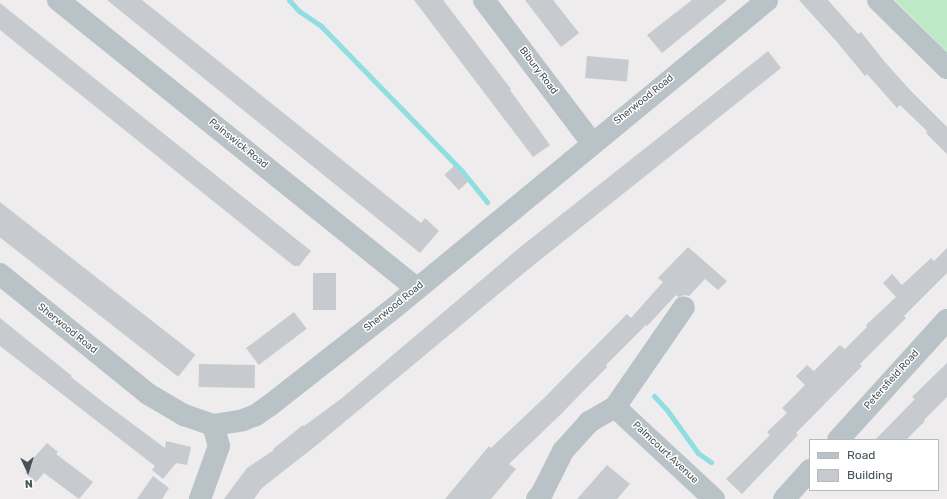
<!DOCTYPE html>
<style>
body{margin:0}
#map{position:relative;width:947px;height:499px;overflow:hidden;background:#eeecec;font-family:Rubik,sans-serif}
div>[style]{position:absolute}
.green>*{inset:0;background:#bde9c7}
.stream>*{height:5px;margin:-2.5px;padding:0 2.5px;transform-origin:2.5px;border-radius:2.5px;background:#8fdee1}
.building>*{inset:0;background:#c7cace;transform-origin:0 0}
.minor>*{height:22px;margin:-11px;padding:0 11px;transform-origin:11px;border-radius:11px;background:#b8c2c7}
span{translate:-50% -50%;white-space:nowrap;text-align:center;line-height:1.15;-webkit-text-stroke:3px #fff;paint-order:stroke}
.street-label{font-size:10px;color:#465257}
.legend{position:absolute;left:809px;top:439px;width:130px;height:52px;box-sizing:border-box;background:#fff;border:1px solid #b5babc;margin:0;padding:5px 7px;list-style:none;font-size:12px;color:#465257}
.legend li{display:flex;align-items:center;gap:8px;height:20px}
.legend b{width:20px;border:1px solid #b5babc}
.north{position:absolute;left:8px;top:451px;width:40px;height:40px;-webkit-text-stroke:3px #fff;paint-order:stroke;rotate:176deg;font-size:11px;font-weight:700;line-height:16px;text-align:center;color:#465257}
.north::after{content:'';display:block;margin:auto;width:14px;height:18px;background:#465257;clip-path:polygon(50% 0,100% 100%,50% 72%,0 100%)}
</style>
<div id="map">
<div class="green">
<i style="clip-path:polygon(895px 0,947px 0,947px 52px)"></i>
</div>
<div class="stream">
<i style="left:289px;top:0;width:15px;rotate:48deg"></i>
<i style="left:299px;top:11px;width:27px;rotate:34deg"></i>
<i style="left:321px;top:26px;width:202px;rotate:45.8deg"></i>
<i style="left:462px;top:171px;width:40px;rotate:51deg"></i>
<i style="left:654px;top:396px;width:19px;rotate:47deg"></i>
<i style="left:667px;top:410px;width:53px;rotate:54.2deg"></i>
<i style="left:698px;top:453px;width:16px;rotate:35deg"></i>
</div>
<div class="building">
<i style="clip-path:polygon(107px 0,142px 0,421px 223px,425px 218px,439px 231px,420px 253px)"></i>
<i style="clip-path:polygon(414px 0,443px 0,511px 89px,510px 90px,550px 145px,533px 157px)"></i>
<i style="clip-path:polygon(525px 0,553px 0,579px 33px,561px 47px)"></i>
<i style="clip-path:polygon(692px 0,727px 0,662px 53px,647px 35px)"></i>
<i style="clip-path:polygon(799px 0,828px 0,858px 34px,861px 32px,884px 61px,910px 90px,947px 127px,947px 154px,926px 133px,927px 131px,900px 105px,897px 108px,867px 74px,865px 76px,837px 42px)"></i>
<i style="clip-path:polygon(0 3px,311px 251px,299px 266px,294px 266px,0 30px)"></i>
<i style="clip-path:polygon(768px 51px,781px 68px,530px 268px,318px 444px,262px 488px,254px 499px,224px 499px,247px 468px,274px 450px,273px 449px,303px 425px,304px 426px,342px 398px,519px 248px)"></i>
<i style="left:587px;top:56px;width:42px;height:22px;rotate:5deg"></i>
<i style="left:454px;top:166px;width:21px;height:13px;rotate:47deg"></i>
<i style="left:0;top:202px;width:248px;height:28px;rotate:38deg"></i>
<i style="clip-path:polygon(688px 247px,727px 281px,718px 290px,705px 279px,689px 296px,685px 295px,678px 297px,676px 295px,647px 326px,646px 325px,606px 365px,607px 367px,560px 415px,509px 464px,516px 469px,491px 499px,445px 499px,489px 446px,491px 448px,544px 398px,627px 314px,631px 318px,663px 282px,658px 278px)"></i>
<i style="clip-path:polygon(947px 248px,947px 273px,904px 316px,906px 318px,860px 364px,862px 366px,796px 433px,798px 435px,742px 494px,726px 479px,770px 435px,767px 432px,787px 413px,782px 408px,805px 385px,796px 376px,807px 365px,814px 371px,840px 345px,845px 349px,867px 327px,866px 325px,896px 297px,883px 283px,892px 274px,902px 285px,931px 258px,934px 261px)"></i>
<i style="left:313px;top:273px;width:23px;height:37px"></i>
<i style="left:294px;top:312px;width:21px;height:60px;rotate:53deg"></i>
<i style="clip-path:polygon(0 318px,72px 376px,71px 377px,99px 399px,165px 448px,166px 441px,191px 447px,187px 465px,176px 463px,163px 479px,152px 470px,155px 466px,0 346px)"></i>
<i style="clip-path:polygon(947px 363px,947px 397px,924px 420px,925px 421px,906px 440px,875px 440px,915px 399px,912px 397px)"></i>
<i style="left:199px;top:364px;width:56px;height:23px;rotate:1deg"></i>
<i style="clip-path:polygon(47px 443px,58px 452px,56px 454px,93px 482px,79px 499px,44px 473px,36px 482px,25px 473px,33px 464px,30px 462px)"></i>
<i style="clip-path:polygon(607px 465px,630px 484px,617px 499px,577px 499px)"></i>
<i style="clip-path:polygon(153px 476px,169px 488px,162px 499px,137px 499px)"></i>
</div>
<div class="minor">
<i style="left:58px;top:0;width:461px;rotate:38.8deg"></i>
<i style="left:484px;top:0;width:179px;rotate:52.9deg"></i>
<i style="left:878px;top:0;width:97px;rotate:44.6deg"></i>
<i style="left:0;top:274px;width:191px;rotate:39deg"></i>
<i style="left:148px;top:394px;width:42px;rotate:30.3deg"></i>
<i style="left:184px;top:415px;width:31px;rotate:19deg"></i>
<i style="left:213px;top:425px;width:30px;rotate:-9deg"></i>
<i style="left:243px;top:420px;width:14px;rotate:-21deg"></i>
<i style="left:256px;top:415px;width:16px;rotate:-35deg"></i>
<i style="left:269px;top:406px;width:152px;rotate:-38.1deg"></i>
<i style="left:389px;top:312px;width:490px;rotate:-39.5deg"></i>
<i style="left:615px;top:407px;width:135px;rotate:42.9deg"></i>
<i style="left:838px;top:440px;width:162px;rotate:-47.8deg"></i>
<i style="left:200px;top:499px;width:56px;rotate:-70.3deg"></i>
<i style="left:219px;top:446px;width:22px;rotate:-106deg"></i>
<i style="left:537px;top:499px;width:8px;rotate:-50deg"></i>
<i style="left:542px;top:493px;width:47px;rotate:-63.4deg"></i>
<i style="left:563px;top:451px;width:39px;rotate:-48deg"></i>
<i style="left:589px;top:422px;width:30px;rotate:-30deg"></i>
<i style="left:615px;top:407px;width:121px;rotate:-55.4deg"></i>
<i style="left:784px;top:499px;width:39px;rotate:-48deg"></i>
</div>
<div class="street-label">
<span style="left:538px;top:71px;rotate:53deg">Bibury Road</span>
<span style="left:644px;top:100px;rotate:-39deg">Sherwood Road</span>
<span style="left:238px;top:144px;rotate:39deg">Painswick Road</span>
<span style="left:394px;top:307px;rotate:-39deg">Sherwood Road</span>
<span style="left:67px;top:329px;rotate:39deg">Sherwood Road</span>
<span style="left:892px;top:380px;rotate:-48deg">Petersfield Road</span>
<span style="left:665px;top:453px;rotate:43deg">Palmcourt Avenue</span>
</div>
<ul class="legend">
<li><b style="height:5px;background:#b8c2c7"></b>Road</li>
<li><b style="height:11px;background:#c7cace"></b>Building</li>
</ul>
<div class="north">N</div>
</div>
